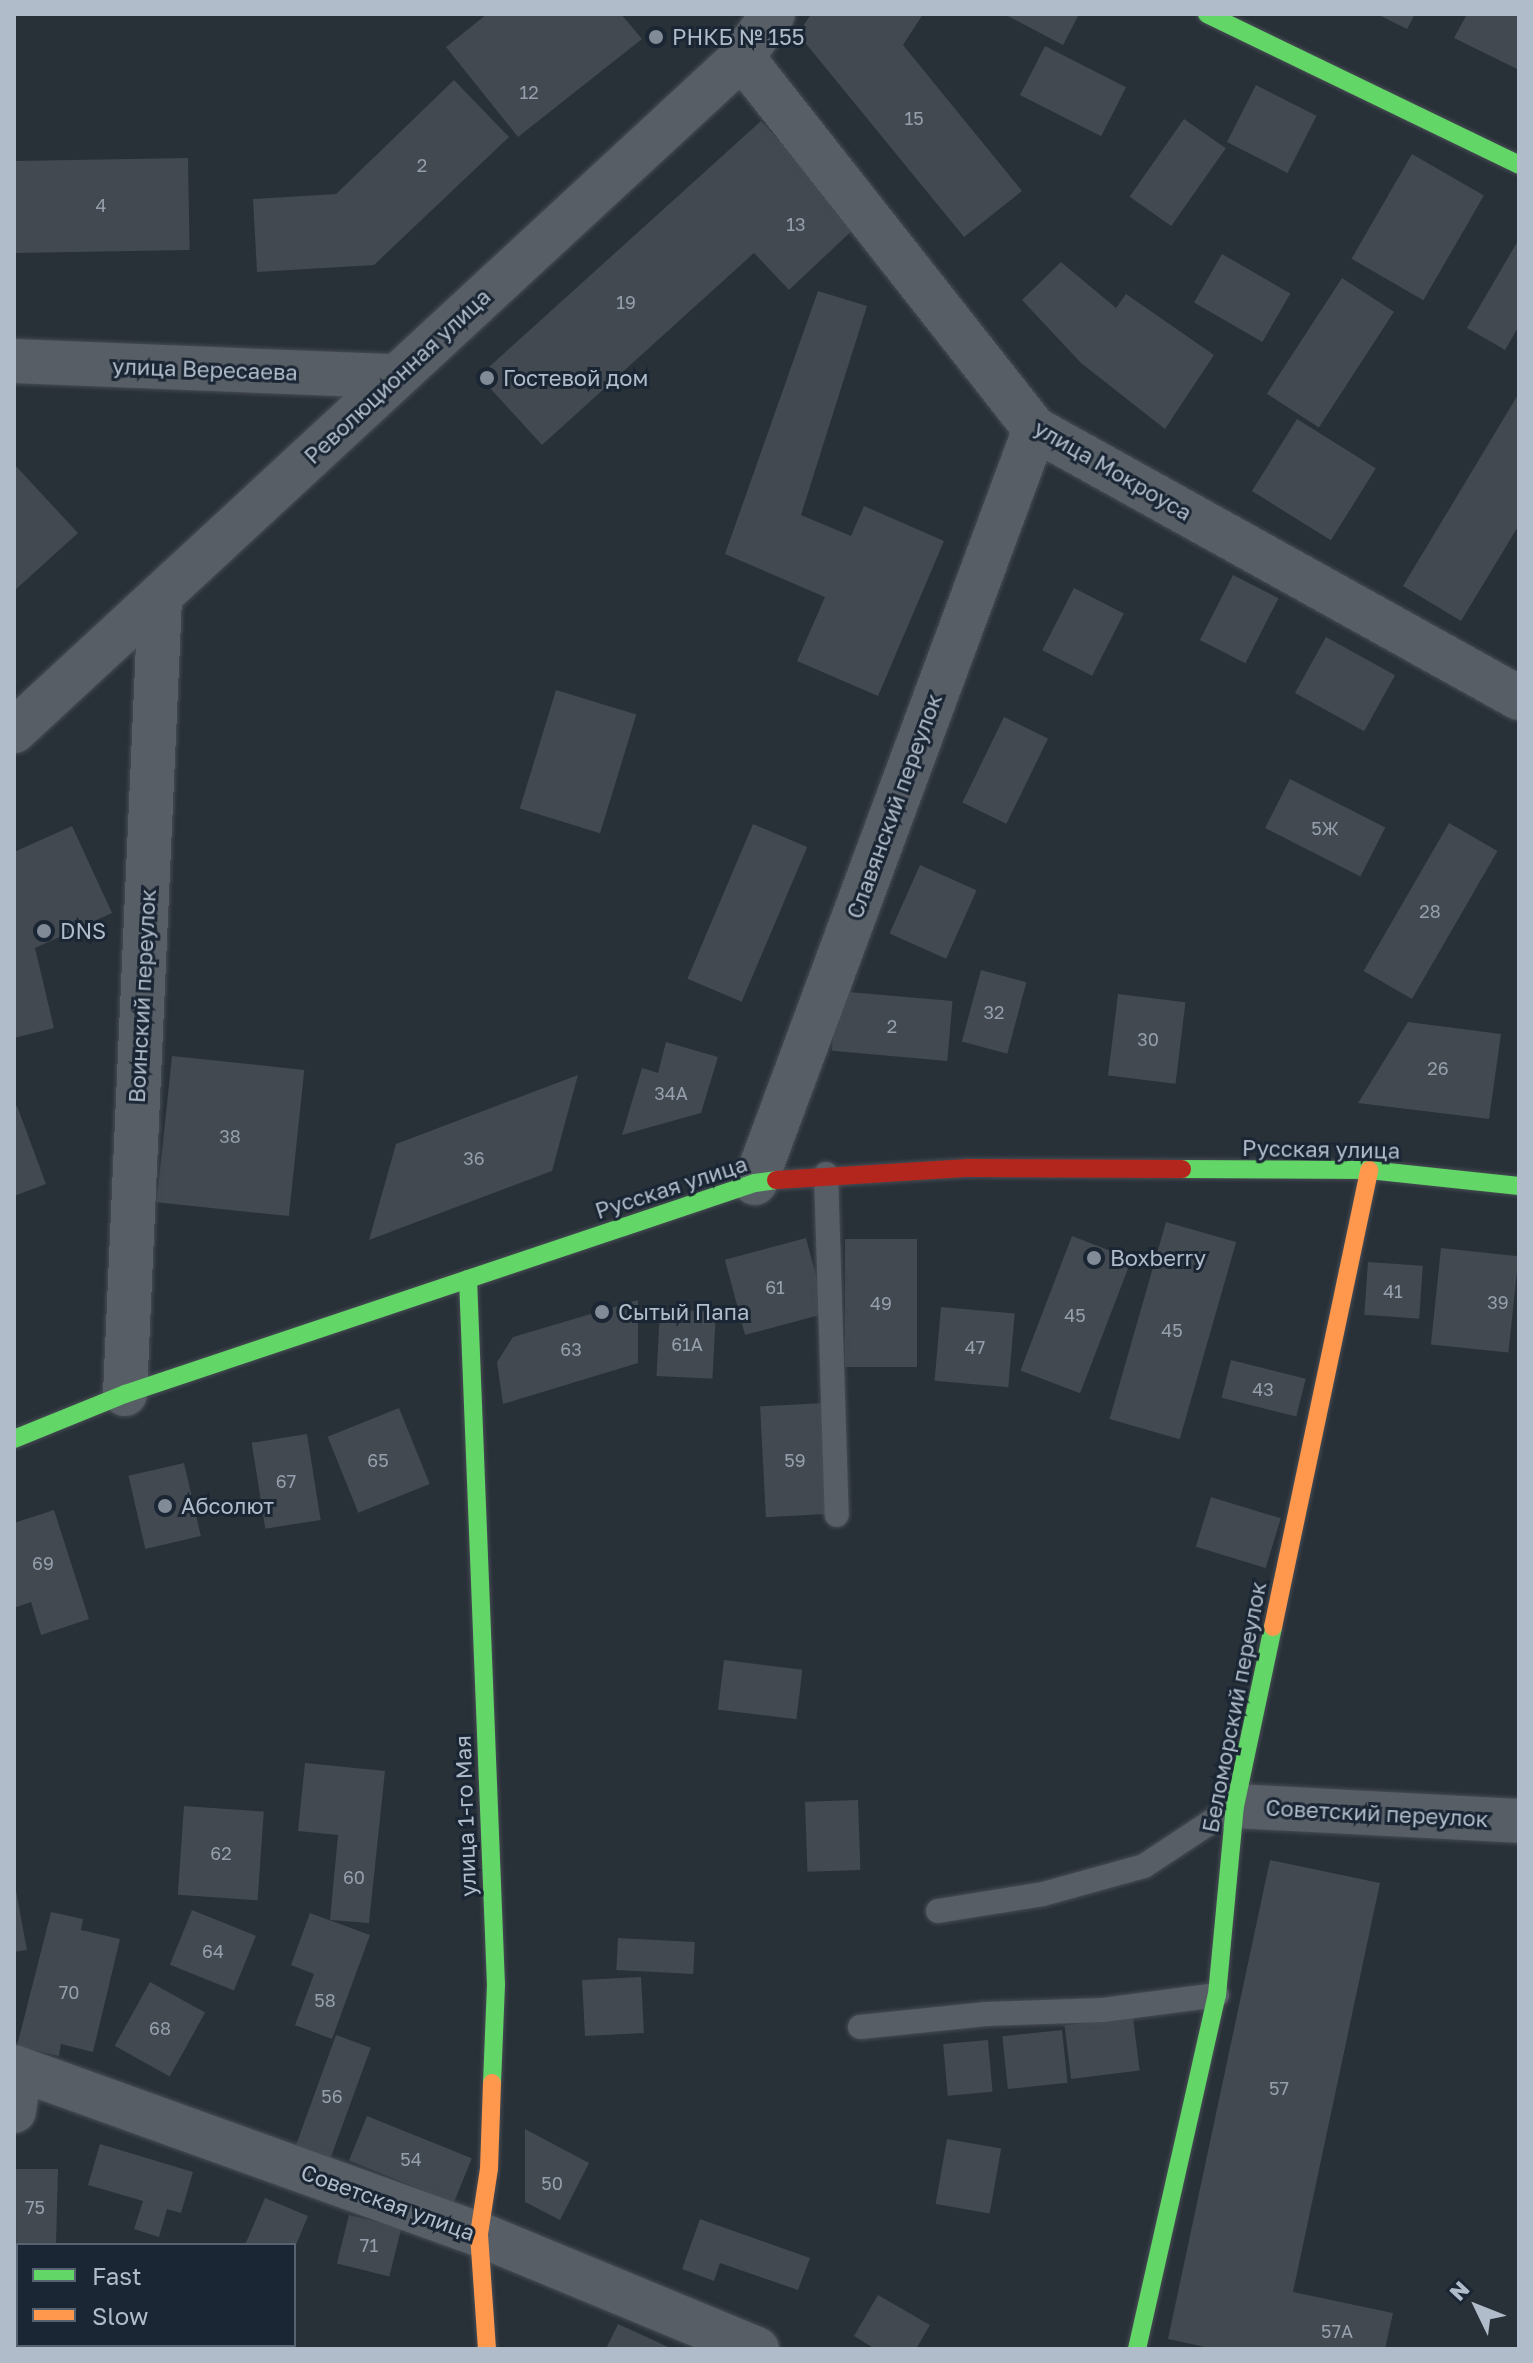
<!DOCTYPE html>
<meta charset="utf-8">
<style>
body{margin:0}
#map{position:relative;width:1533px;height:2363px;overflow:hidden;background:#283038;font-family:"Golos Text",sans-serif}
div>[style]{position:absolute}
.building>*{inset:0;background:#424950;transform-origin:0 0}
.roads{filter:drop-shadow(0 0 2px #474c53) drop-shadow(0 0 2px #474c53)}
.lane>*{height:24px;margin:-12px;padding:0 12px;transform-origin:12px;border-radius:12px;background:#585e66}
.street>*{height:44px;margin:-22px;padding:0 22px;transform-origin:22px;border-radius:22px;background:#585e66}
.fast>*{height:18px;margin:-9px;padding:0 9px;transform-origin:9px;border-radius:9px;background:#63d668}
.slow>*{height:18px;margin:-9px;padding:0 9px;transform-origin:9px;border-radius:9px;background:#ff974d}
.jam>*{height:18px;margin:-9px;padding:0 9px;transform-origin:9px;border-radius:9px;background:#b3261e}
.dots>*{width:22px;height:22px;translate:-50% -50%;box-sizing:border-box;border:4px solid #1b2634;border-radius:50%}
span{translate:-50% -50%;white-space:nowrap;text-align:center;line-height:1.15;-webkit-text-stroke:6px #1b2634;paint-order:stroke}
.number-label{font-size:18px;color:#959fac}
.number-label span{-webkit-text-stroke-width:0}
.poi-label{font-size:22px;color:#b1bcca}
.left{translate:0 -50%;text-align:left}
.street-label{font-size:22px;color:#b1bcca}
.frame{position:absolute;inset:0;border:16px solid #b1bcca;pointer-events:none}
.legend{position:absolute;left:16px;top:2243px;width:280px;height:104px;box-sizing:border-box;background:#1b2634;border:2px solid #576270;margin:0;padding:10px 14px;list-style:none;font-size:24px;color:#b1bcca}
.legend li{display:flex;align-items:center;gap:16px;height:40px}
.legend b{width:40px;border:2px solid #576270}
.north{position:absolute;left:1437px;top:2267px;width:80px;height:80px;-webkit-text-stroke:6px #1b2634;paint-order:stroke;rotate:313deg;font-size:22px;font-weight:700;line-height:32px;text-align:center;color:#b1bcca}
.north::after{content:'';display:block;margin:auto;width:28px;height:36px;background:#b1bcca;clip-path:polygon(50% 0,100% 100%,50% 72%,0 100%)}
</style>
<div id="map">
<div class="building">
<i style="clip-path:polygon(487px 14px,621px 14px,642px 39px,518px 137px,446px 47px)"></i>
<i style="clip-path:polygon(811px 14px,923px 14px,903px 45px,1022px 191px,964px 237px,798px 34px)"></i>
<i style="clip-path:polygon(1004px 14px,1079px 14px,1063px 45px)"></i>
<i style="clip-path:polygon(1377px 14px,1415px 14px,1407px 29px)"></i>
<i style="clip-path:polygon(1467px 14px,1519px 14px,1519px 70px,1454px 38px)"></i>
<i style="left:1045px;top:46px;width:91px;height:55px;rotate:27deg"></i>
<i style="clip-path:polygon(454px 80px,509px 137px,374px 265px,257px 272px,253px 199px,336px 194px)"></i>
<i style="left:1256px;top:85px;width:68px;height:64px;rotate:27deg"></i>
<i style="left:1184px;top:119px;width:51px;height:95px;rotate:35deg"></i>
<i style="clip-path:polygon(761px 121px,857px 226px,789px 290px,754px 253px,542px 445px,479px 376px)"></i>
<i style="left:1412px;top:154px;width:83px;height:121px;rotate:30deg"></i>
<i style="left:188px;top:158px;width:92px;height:174px;rotate:89deg"></i>
<i style="clip-path:polygon(1519px 239px,1519px 326px,1505px 350px,1467px 328px)"></i>
<i style="left:1222px;top:254px;width:79px;height:56px;rotate:30deg"></i>
<i style="clip-path:polygon(1061px 262px,1116px 308px,1126px 294px,1214px 355px,1165px 429px,1081px 363px,1022px 300px)"></i>
<i style="left:1342px;top:278px;width:62px;height:138px;rotate:33deg"></i>
<i style="clip-path:polygon(818px 291px,867px 306px,801px 515px,851px 536px,864px 506px,944px 541px,878px 696px,797px 661px,825px 597px,725px 554px)"></i>
<i style="clip-path:polygon(1519px 393px,1519px 525px,1461px 621px,1403px 586px)"></i>
<i style="left:1297px;top:419px;width:93px;height:85px;rotate:32deg"></i>
<i style="clip-path:polygon(14px 464px,78px 533px,14px 591px)"></i>
<i style="left:1233px;top:575px;width:51px;height:73px;rotate:27deg"></i>
<i style="left:1074px;top:588px;width:56px;height:70px;rotate:27deg"></i>
<i style="left:1326px;top:637px;width:79px;height:64px;rotate:29deg"></i>
<i style="left:556px;top:690px;width:84px;height:124px;rotate:17deg"></i>
<i style="left:1004px;top:717px;width:49px;height:95px;rotate:26deg"></i>
<i style="left:1290px;top:779px;width:107px;height:55px;rotate:27deg"></i>
<i style="left:1449px;top:823px;width:56px;height:171px;rotate:30deg"></i>
<i style="left:753px;top:824px;width:59px;height:168px;rotate:23deg"></i>
<i style="clip-path:polygon(72px 826px,112px 913px,35px 948px,54px 1028px,14px 1038px,14px 852px)"></i>
<i style="left:920px;top:865px;width:62px;height:75px;rotate:24deg"></i>
<i style="left:981px;top:970px;width:47px;height:74px;rotate:15deg"></i>
<i style="left:837px;top:991px;width:116px;height:60px;rotate:5deg"></i>
<i style="left:1118px;top:994px;width:68px;height:82px;rotate:7deg"></i>
<i style="clip-path:polygon(1408px 1022px,1501px 1034px,1489px 1119px,1358px 1103px)"></i>
<i style="clip-path:polygon(666px 1042px,718px 1057px,701px 1113px,622px 1135px,642px 1068px,658px 1073px)"></i>
<i style="left:172px;top:1056px;width:133px;height:147px;rotate:6deg"></i>
<i style="clip-path:polygon(578px 1075px,552px 1171px,369px 1240px,396px 1144px)"></i>
<i style="clip-path:polygon(17px 1106px,46px 1184px,14px 1196px,14px 1107px)"></i>
<i style="left:1166px;top:1222px;width:73px;height:205px;rotate:16deg"></i>
<i style="left:1072px;top:1236px;width:64px;height:144px;rotate:21deg"></i>
<i style="left:806px;top:1238px;width:78px;height:84px;rotate:75deg"></i>
<i style="left:845px;top:1239px;width:72px;height:128px"></i>
<i style="left:1441px;top:1248px;width:78px;height:97px;rotate:6deg"></i>
<i style="left:1368px;top:1262px;width:55px;height:53px;rotate:4deg"></i>
<i style="clip-path:polygon(638px 1300px,638px 1363px,503px 1404px,497px 1362px,513px 1337px)"></i>
<i style="left:941px;top:1307px;width:74px;height:74px;rotate:5deg"></i>
<i style="left:660px;top:1309px;width:56px;height:67px;rotate:3deg"></i>
<i style="left:1231px;top:1360px;width:77px;height:39px;rotate:14deg"></i>
<i style="left:825px;top:1403px;width:111px;height:65px;rotate:87deg"></i>
<i style="left:399px;top:1408px;width:82px;height:77px;rotate:68deg"></i>
<i style="left:307px;top:1434px;width:87px;height:56px;rotate:81deg"></i>
<i style="left:184px;top:1463px;width:75px;height:57px;rotate:77deg"></i>
<i style="left:1211px;top:1497px;width:73px;height:52px;rotate:17deg"></i>
<i style="clip-path:polygon(54px 1510px,89px 1619px,41px 1635px,31px 1602px,14px 1608px,14px 1523px)"></i>
<i style="left:724px;top:1660px;width:79px;height:50px;rotate:7deg"></i>
<i style="clip-path:polygon(305px 1763px,385px 1771px,369px 1923px,330px 1920px,338px 1835px,298px 1831px)"></i>
<i style="left:858px;top:1800px;width:70px;height:53px;rotate:88deg"></i>
<i style="left:184px;top:1806px;width:80px;height:89px;rotate:4deg"></i>
<i style="clip-path:polygon(1270px 1860px,1380px 1883px,1293px 2292px,1393px 2313px,1385px 2349px,1214px 2349px,1168px 2339px)"></i>
<i style="clip-path:polygon(14px 1880px,27px 1950px,14px 1952px)"></i>
<i style="left:192px;top:1910px;width:69px;height:59px;rotate:22deg"></i>
<i style="clip-path:polygon(51px 1912px,83px 1919px,81px 1930px,120px 1939px,93px 2052px,61px 2044px,59px 2056px,17px 2046px)"></i>
<i style="clip-path:polygon(310px 1913px,370px 1935px,332px 2039px,295px 2025px,314px 1974px,291px 1965px)"></i>
<i style="left:618px;top:1938px;width:77px;height:32px;rotate:3deg"></i>
<i style="left:641px;top:1977px;width:56px;height:59px;rotate:87deg"></i>
<i style="left:150px;top:1982px;width:63px;height:73px;rotate:29deg"></i>
<i style="left:1133px;top:2017px;width:54px;height:69px;rotate:83deg"></i>
<i style="left:1062px;top:2030px;width:53px;height:60px;rotate:84deg"></i>
<i style="left:336px;top:2035px;width:37px;height:117px;rotate:20deg"></i>
<i style="left:988px;top:2040px;width:52px;height:45px;rotate:85deg"></i>
<i style="left:367px;top:2116px;width:113px;height:48px;rotate:22deg"></i>
<i style="clip-path:polygon(525px 2129px,589px 2163px,560px 2220px,525px 2202px)"></i>
<i style="left:947px;top:2139px;width:55px;height:66px;rotate:10deg"></i>
<i style="clip-path:polygon(100px 2144px,193px 2172px,181px 2213px,167px 2209px,159px 2237px,134px 2229px,143px 2201px,88px 2185px)"></i>
<i style="clip-path:polygon(14px 2169px,58px 2169px,56px 2245px,18px 2245px,18px 2304px)"></i>
<i style="clip-path:polygon(265px 2198px,308px 2216px,296px 2245px,245px 2245px)"></i>
<i style="left:349px;top:2215px;width:54px;height:50px;rotate:14deg"></i>
<i style="clip-path:polygon(700px 2219px,810px 2258px,798px 2290px,720px 2263px,714px 2281px,682px 2269px)"></i>
<i style="clip-path:polygon(878px 2295px,930px 2325px,916px 2349px,875px 2349px,854px 2336px)"></i>
<i style="clip-path:polygon(618px 2324px,651px 2339px,672px 2349px,606px 2349px)"></i>
<i style="clip-path:polygon(14px 2342px,77px 2345px,77px 2349px,14px 2349px)"></i>
</div>
<div class="roads">
<div class="lane">
<i style="left:826px;top:1174px;width:341px;rotate:88.2deg"></i>
<i style="left:938px;top:1911px;width:106px;rotate:-9.2deg"></i>
<i style="left:1043px;top:1894px;width:105px;rotate:-15.5deg"></i>
<i style="left:1144px;top:1866px;width:109px;rotate:-33.4deg"></i>
<i style="left:860px;top:2027px;width:127px;rotate:-5.9deg"></i>
<i style="left:986px;top:2014px;width:117px;rotate:-2deg"></i>
<i style="left:1103px;top:2010px;width:115px;rotate:-7.5deg"></i>
</div>
<div class="street">
<i style="left:742px;top:57px;width:474px;rotate:51.8deg"></i>
<i style="left:1035px;top:429px;width:554px;rotate:29.06deg"></i>
<i style="left:14px;top:361px;width:381px;rotate:2.3deg"></i>
<i style="left:14px;top:731px;width:992px;rotate:-42.79deg"></i>
<i style="left:742px;top:57px;width:53px;rotate:-54.2deg"></i>
<i style="left:755px;top:1183px;width:804px;rotate:-69.63deg"></i>
<i style="left:125px;top:1394px;width:796px;rotate:-87.48deg"></i>
<i style="left:1235px;top:1806px;width:284px;rotate:3deg"></i>
<i style="left:14px;top:2067px;width:494px;rotate:19.8deg"></i>
<i style="left:479px;top:2234px;width:301px;rotate:22.5deg"></i>
<i style="left:14px;top:2111px;width:42px;rotate:-81.9deg"></i>
</div>
<div class="fast">
<i style="left:1207px;top:14px;width:347px;rotate:25.8deg"></i>
<i style="left:1182px;top:1169px;width:187px;rotate:0.3deg"></i>
<i style="left:1369px;top:1170px;width:151px;rotate:6.1deg"></i>
<i style="left:468px;top:1279px;width:706px;rotate:87.73deg"></i>
<i style="left:496px;top:1984px;width:99px;rotate:92.3deg"></i>
<i style="left:14px;top:1439px;width:120px;rotate:-22.1deg"></i>
<i style="left:125px;top:1394px;width:664px;rotate:-18.52deg"></i>
<i style="left:755px;top:1183px;width:21px;rotate:-8deg"></i>
<i style="left:1137px;top:2349px;width:363px;rotate:-77.3deg"></i>
<i style="left:1217px;top:1995px;width:190px;rotate:-84.6deg"></i>
<i style="left:1235px;top:1806px;width:183px;rotate:-78deg"></i>
</div>
<div class="slow">
<i style="left:1273px;top:1627px;width:467px;rotate:-78.1deg"></i>
<i style="left:487px;top:2349px;width:115px;rotate:-94deg"></i>
<i style="left:479px;top:2234px;width:66px;rotate:-81.3deg"></i>
<i style="left:489px;top:2169px;width:86px;rotate:-88deg"></i>
</div>
<div class="jam">
<i style="left:776px;top:1180px;width:193px;rotate:-3.6deg"></i>
<i style="left:969px;top:1168px;width:213px;rotate:0.3deg"></i>
</div>
</div>
<div class="dots">
<i style="left:656px;top:37px;background:#818b97"></i>
<i style="left:487px;top:378px;background:#818b97"></i>
<i style="left:44px;top:931px;background:#818b97"></i>
<i style="left:1094px;top:1258px;background:#818b97"></i>
<i style="left:602px;top:1312px;background:#818b97"></i>
<i style="left:165px;top:1506px;background:#818b97"></i>
</div>
<div class="number-label">
<span style="left:529px;top:92px">12</span>
<span style="left:914px;top:118px">15</span>
<span style="left:422px;top:165px">2</span>
<span style="left:101px;top:205px">4</span>
<span style="left:796px;top:224px">13</span>
<span style="left:626px;top:302px">19</span>
<span style="left:1325px;top:828px">5Ж</span>
<span style="left:1430px;top:911px">28</span>
<span style="left:994px;top:1012px">32</span>
<span style="left:892px;top:1026px">2</span>
<span style="left:1148px;top:1039px">30</span>
<span style="left:1438px;top:1068px">26</span>
<span style="left:671px;top:1093px">34А</span>
<span style="left:230px;top:1136px">38</span>
<span style="left:474px;top:1158px">36</span>
<span style="left:775px;top:1287px">61</span>
<span style="left:1393px;top:1291px">41</span>
<span style="left:1498px;top:1302px">39</span>
<span style="left:881px;top:1303px">49</span>
<span style="left:1075px;top:1315px">45</span>
<span style="left:1172px;top:1330px">45</span>
<span style="left:687px;top:1344px">61А</span>
<span style="left:975px;top:1347px">47</span>
<span style="left:571px;top:1349px">63</span>
<span style="left:1263px;top:1389px">43</span>
<span style="left:378px;top:1460px">65</span>
<span style="left:795px;top:1460px">59</span>
<span style="left:286px;top:1481px">67</span>
<span style="left:43px;top:1563px">69</span>
<span style="left:221px;top:1853px">62</span>
<span style="left:354px;top:1877px">60</span>
<span style="left:213px;top:1951px">64</span>
<span style="left:69px;top:1992px">70</span>
<span style="left:325px;top:2000px">58</span>
<span style="left:160px;top:2028px">68</span>
<span style="left:1279px;top:2088px">57</span>
<span style="left:332px;top:2096px">56</span>
<span style="left:411px;top:2159px">54</span>
<span style="left:552px;top:2183px">50</span>
<span style="left:35px;top:2207px">75</span>
<span style="left:369px;top:2245px">71</span>
<span style="left:1337px;top:2331px">57А</span>
</div>
<div class="poi-label">
<span class="left" style="left:672px;top:37px">РНКБ № 155</span>
<span class="left" style="left:503px;top:378px">Гостевой дом</span>
<span class="left" style="left:60px;top:931px">DNS</span>
<span class="left" style="left:1110px;top:1258px">Boxberry</span>
<span class="left" style="left:618px;top:1312px">Сытый Папа</span>
<span class="left" style="left:181px;top:1506px">Абсолют</span>
</div>
<div class="street-label">
<span style="left:205px;top:369px;rotate:2deg">улица Вересаева</span>
<span style="left:397px;top:376px;rotate:-43deg">Революционная улица</span>
<span style="left:1113px;top:470px;rotate:30deg">улица Мокроуса</span>
<span style="left:894px;top:806px;rotate:-70deg">Славянский переулок</span>
<span style="left:142px;top:996px;rotate:-87deg">Воинский переулок</span>
<span style="left:1321px;top:1149px;rotate:1deg">Русская улица</span>
<span style="left:671px;top:1187px;rotate:-18deg">Русская улица</span>
<span style="left:1234px;top:1707px;rotate:-79deg">Беломорский переулок</span>
<span style="left:1377px;top:1813px;rotate:3deg">Советский переулок</span>
<span style="left:465px;top:1816px;rotate:-92deg">улица 1-го Мая</span>
<span style="left:388px;top:2202px;rotate:20deg">Советская улица</span>
</div>
<div class="frame"></div>
<ul class="legend">
<li><b style="height:10px;background:#63d668"></b>Fast</li>
<li><b style="height:10px;background:#ff974d"></b>Slow</li>
</ul>
<div class="north">N</div>
</div>
